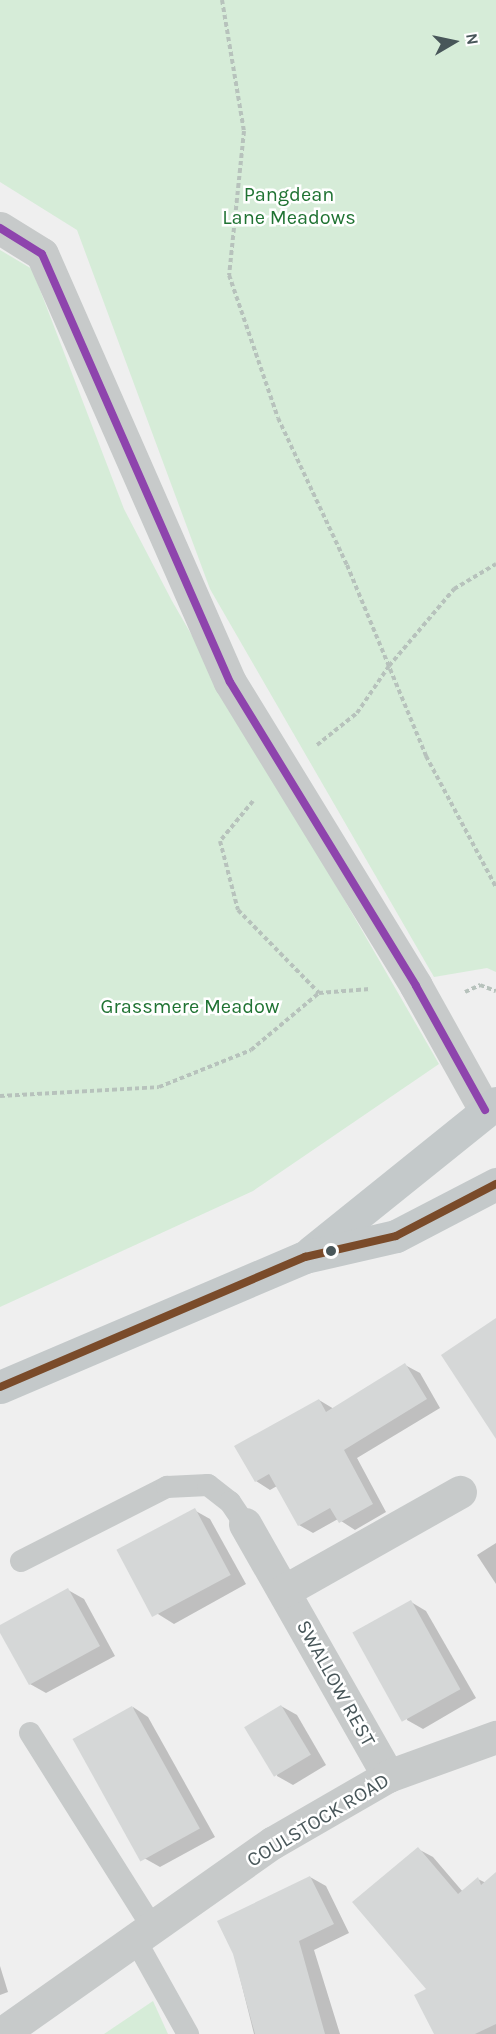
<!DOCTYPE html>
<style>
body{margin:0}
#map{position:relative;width:496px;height:2034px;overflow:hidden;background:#efefef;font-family:Karla,sans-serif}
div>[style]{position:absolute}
.green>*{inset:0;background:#d6ecd8}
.shadow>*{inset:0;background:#0003}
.building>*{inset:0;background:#d5d7d7;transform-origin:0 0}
.path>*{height:4px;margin-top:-2px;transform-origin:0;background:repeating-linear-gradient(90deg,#b7c2bc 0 4.5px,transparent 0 7.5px)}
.service>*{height:22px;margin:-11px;padding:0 11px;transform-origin:11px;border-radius:11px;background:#c7caca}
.minor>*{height:33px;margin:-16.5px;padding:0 16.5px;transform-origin:16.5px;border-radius:16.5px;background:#c7caca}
.tertiary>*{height:33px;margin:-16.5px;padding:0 16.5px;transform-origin:16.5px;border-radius:16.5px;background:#c7caca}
.primary>*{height:33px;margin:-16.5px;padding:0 16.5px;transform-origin:16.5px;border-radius:16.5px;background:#c4c9ca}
.bus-1>*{height:8px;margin:-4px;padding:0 4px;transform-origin:4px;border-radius:4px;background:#8e44ad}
.bus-2>*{height:8px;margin:-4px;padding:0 4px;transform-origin:4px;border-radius:4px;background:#7a4b2a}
.dots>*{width:16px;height:16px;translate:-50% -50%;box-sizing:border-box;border:3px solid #fff;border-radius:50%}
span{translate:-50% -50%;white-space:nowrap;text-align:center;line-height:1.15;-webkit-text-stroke:5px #fff;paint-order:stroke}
.park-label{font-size:20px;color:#207333}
.street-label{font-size:20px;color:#485659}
.north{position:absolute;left:424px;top:12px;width:60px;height:60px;-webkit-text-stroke:4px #fff;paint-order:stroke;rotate:81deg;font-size:16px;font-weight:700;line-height:24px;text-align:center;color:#485659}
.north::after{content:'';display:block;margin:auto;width:21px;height:27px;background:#485659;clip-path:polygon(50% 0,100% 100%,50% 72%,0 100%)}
</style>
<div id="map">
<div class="green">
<i style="clip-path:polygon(0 0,496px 0,496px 972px,487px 968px,434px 977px,210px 589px,77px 230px,0 182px)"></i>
<i style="clip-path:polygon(0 250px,32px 269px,124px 509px,172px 601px,439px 1064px,253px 1191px,0 1307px)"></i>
<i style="clip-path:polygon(153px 2001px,168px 2034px,104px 2034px)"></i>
</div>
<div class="shadow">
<i style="clip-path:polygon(405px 1365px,420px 1373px,440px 1408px,357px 1458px,386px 1512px,355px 1530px,338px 1519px,313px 1533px,299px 1525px,277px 1486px,270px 1490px,256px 1481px,319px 1400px,334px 1409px)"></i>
<i style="clip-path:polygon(194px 1510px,210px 1519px,246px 1584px,174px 1624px,158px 1614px)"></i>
<i style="clip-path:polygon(496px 1543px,496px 1584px,477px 1555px)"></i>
<i style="clip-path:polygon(68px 1590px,84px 1599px,115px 1656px,46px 1693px,30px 1684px,0 1627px)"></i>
<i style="clip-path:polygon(411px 1602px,426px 1611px,476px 1698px,423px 1729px,407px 1720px)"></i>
<i style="clip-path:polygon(281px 1706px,297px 1715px,326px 1765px,293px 1785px,277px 1776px)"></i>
<i style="clip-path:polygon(133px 1707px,148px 1717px,215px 1837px,160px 1867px,144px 1858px)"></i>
<i style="clip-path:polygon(418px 1849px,433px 1857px,463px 1892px,478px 1879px,486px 1883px,496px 1874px,496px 2034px,435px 2034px)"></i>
<i style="clip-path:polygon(310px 1877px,326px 1886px,349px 1933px,314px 1950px,340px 2034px,254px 2034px,234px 1954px)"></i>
<i style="clip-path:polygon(0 1966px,8px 1992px,0 1995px)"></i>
</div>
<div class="building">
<i style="clip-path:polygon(496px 1318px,496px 1439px,441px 1355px)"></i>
<i style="clip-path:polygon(405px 1363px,427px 1399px,344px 1450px,373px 1504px,339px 1523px,330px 1508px,298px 1526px,269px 1474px,255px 1482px,234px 1446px,319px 1399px,326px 1412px)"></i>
<i style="left:195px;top:1508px;width:76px;height:89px;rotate:62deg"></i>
<i style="clip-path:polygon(68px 1588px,100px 1646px,29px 1685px,0 1633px,0 1625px)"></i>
<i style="left:411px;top:1600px;width:102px;height:67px;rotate:61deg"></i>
<i style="left:281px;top:1705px;width:58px;height:43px;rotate:59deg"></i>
<i style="left:132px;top:1706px;width:140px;height:68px;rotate:61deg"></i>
<i style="clip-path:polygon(418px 1847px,458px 1894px,478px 1877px,481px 1885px,496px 1872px,496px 2024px,475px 2034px,434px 2034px,414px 1995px,426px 1989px,352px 1902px)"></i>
<i style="clip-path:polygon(310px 1876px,334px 1924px,299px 1941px,325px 2034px,255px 2034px,233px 1954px,217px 1921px)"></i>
</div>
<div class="path">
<i style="left:222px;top:0;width:133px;rotate:80.5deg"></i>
<i style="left:244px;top:131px;width:145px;rotate:95.9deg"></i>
<i style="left:229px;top:275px;width:151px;rotate:71.1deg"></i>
<i style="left:278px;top:418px;width:162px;rotate:64.9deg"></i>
<i style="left:347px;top:565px;width:207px;rotate:67.5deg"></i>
<i style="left:426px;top:756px;width:149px;rotate:61.9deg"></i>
<i style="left:317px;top:745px;width:51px;rotate:-38.7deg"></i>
<i style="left:357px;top:713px;width:57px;rotate:-55.8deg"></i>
<i style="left:389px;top:666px;width:101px;rotate:-49.8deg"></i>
<i style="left:454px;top:589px;width:49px;rotate:-30.8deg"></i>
<i style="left:253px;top:801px;width:52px;rotate:129.5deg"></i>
<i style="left:220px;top:841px;width:71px;rotate:75.4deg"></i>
<i style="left:238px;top:910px;width:116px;rotate:45.7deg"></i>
<i style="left:465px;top:992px;width:17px;rotate:-25deg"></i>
<i style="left:480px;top:985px;width:17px;rotate:21deg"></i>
<i style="left:0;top:1096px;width:159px;rotate:-3.2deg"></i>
<i style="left:159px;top:1087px;width:99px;rotate:-21.9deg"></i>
<i style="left:251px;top:1050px;width:89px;rotate:-40deg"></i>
<i style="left:319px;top:993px;width:51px;rotate:-4.5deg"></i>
</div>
<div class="service">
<i style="left:21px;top:1561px;width:164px;rotate:-26.9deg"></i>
<i style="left:167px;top:1487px;width:41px;rotate:-2.8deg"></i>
<i style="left:208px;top:1485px;width:28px;rotate:38deg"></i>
<i style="left:230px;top:1502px;width:27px;rotate:56deg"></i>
<i style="left:30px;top:1733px;width:231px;rotate:57.8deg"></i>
<i style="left:136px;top:1941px;width:107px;rotate:60.8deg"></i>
</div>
<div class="minor">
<i style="left:245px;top:1524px;width:290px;rotate:60.4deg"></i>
<i style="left:284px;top:1591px;width:202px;rotate:-29.4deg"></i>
<i style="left:1px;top:2034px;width:332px;rotate:-35.2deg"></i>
<i style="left:272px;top:1843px;width:134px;rotate:-30deg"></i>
<i style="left:388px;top:1776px;width:115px;rotate:-19.9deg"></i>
</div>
<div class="tertiary">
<i style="left:0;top:228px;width:49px;rotate:31.8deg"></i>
<i style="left:42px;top:254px;width:467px;rotate:66.3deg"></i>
<i style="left:230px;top:682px;width:356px;rotate:58.5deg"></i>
<i style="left:416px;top:986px;width:142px;rotate:60.9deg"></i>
</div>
<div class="primary">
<i style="left:311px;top:1252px;width:238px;rotate:-38.8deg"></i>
<i style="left:0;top:1387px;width:332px;rotate:-23.1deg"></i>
<i style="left:305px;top:1257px;width:93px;rotate:-13deg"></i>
<i style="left:396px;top:1236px;width:113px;rotate:-27.5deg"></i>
</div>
<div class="bus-1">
<i style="left:0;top:228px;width:49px;rotate:31.8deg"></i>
<i style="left:42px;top:254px;width:467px;rotate:66.3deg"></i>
<i style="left:230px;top:682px;width:356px;rotate:58.5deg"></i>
<i style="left:416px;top:986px;width:142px;rotate:60.9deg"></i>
</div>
<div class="bus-2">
<i style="left:0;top:1387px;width:332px;rotate:-23.1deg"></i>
<i style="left:305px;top:1257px;width:93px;rotate:-13deg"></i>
<i style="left:396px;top:1236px;width:113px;rotate:-27.5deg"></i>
</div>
<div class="dots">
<i style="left:331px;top:1251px;background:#485659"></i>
</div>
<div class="park-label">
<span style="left:289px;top:206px">Pangdean<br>Lane Meadows</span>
<span style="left:190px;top:1006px">Grassmere Meadow</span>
</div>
<div class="street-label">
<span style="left:336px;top:1683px;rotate:61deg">SWALLOW REST</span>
<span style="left:318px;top:1820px;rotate:-31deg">COULSTOCK ROAD</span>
</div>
<div class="north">N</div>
</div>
